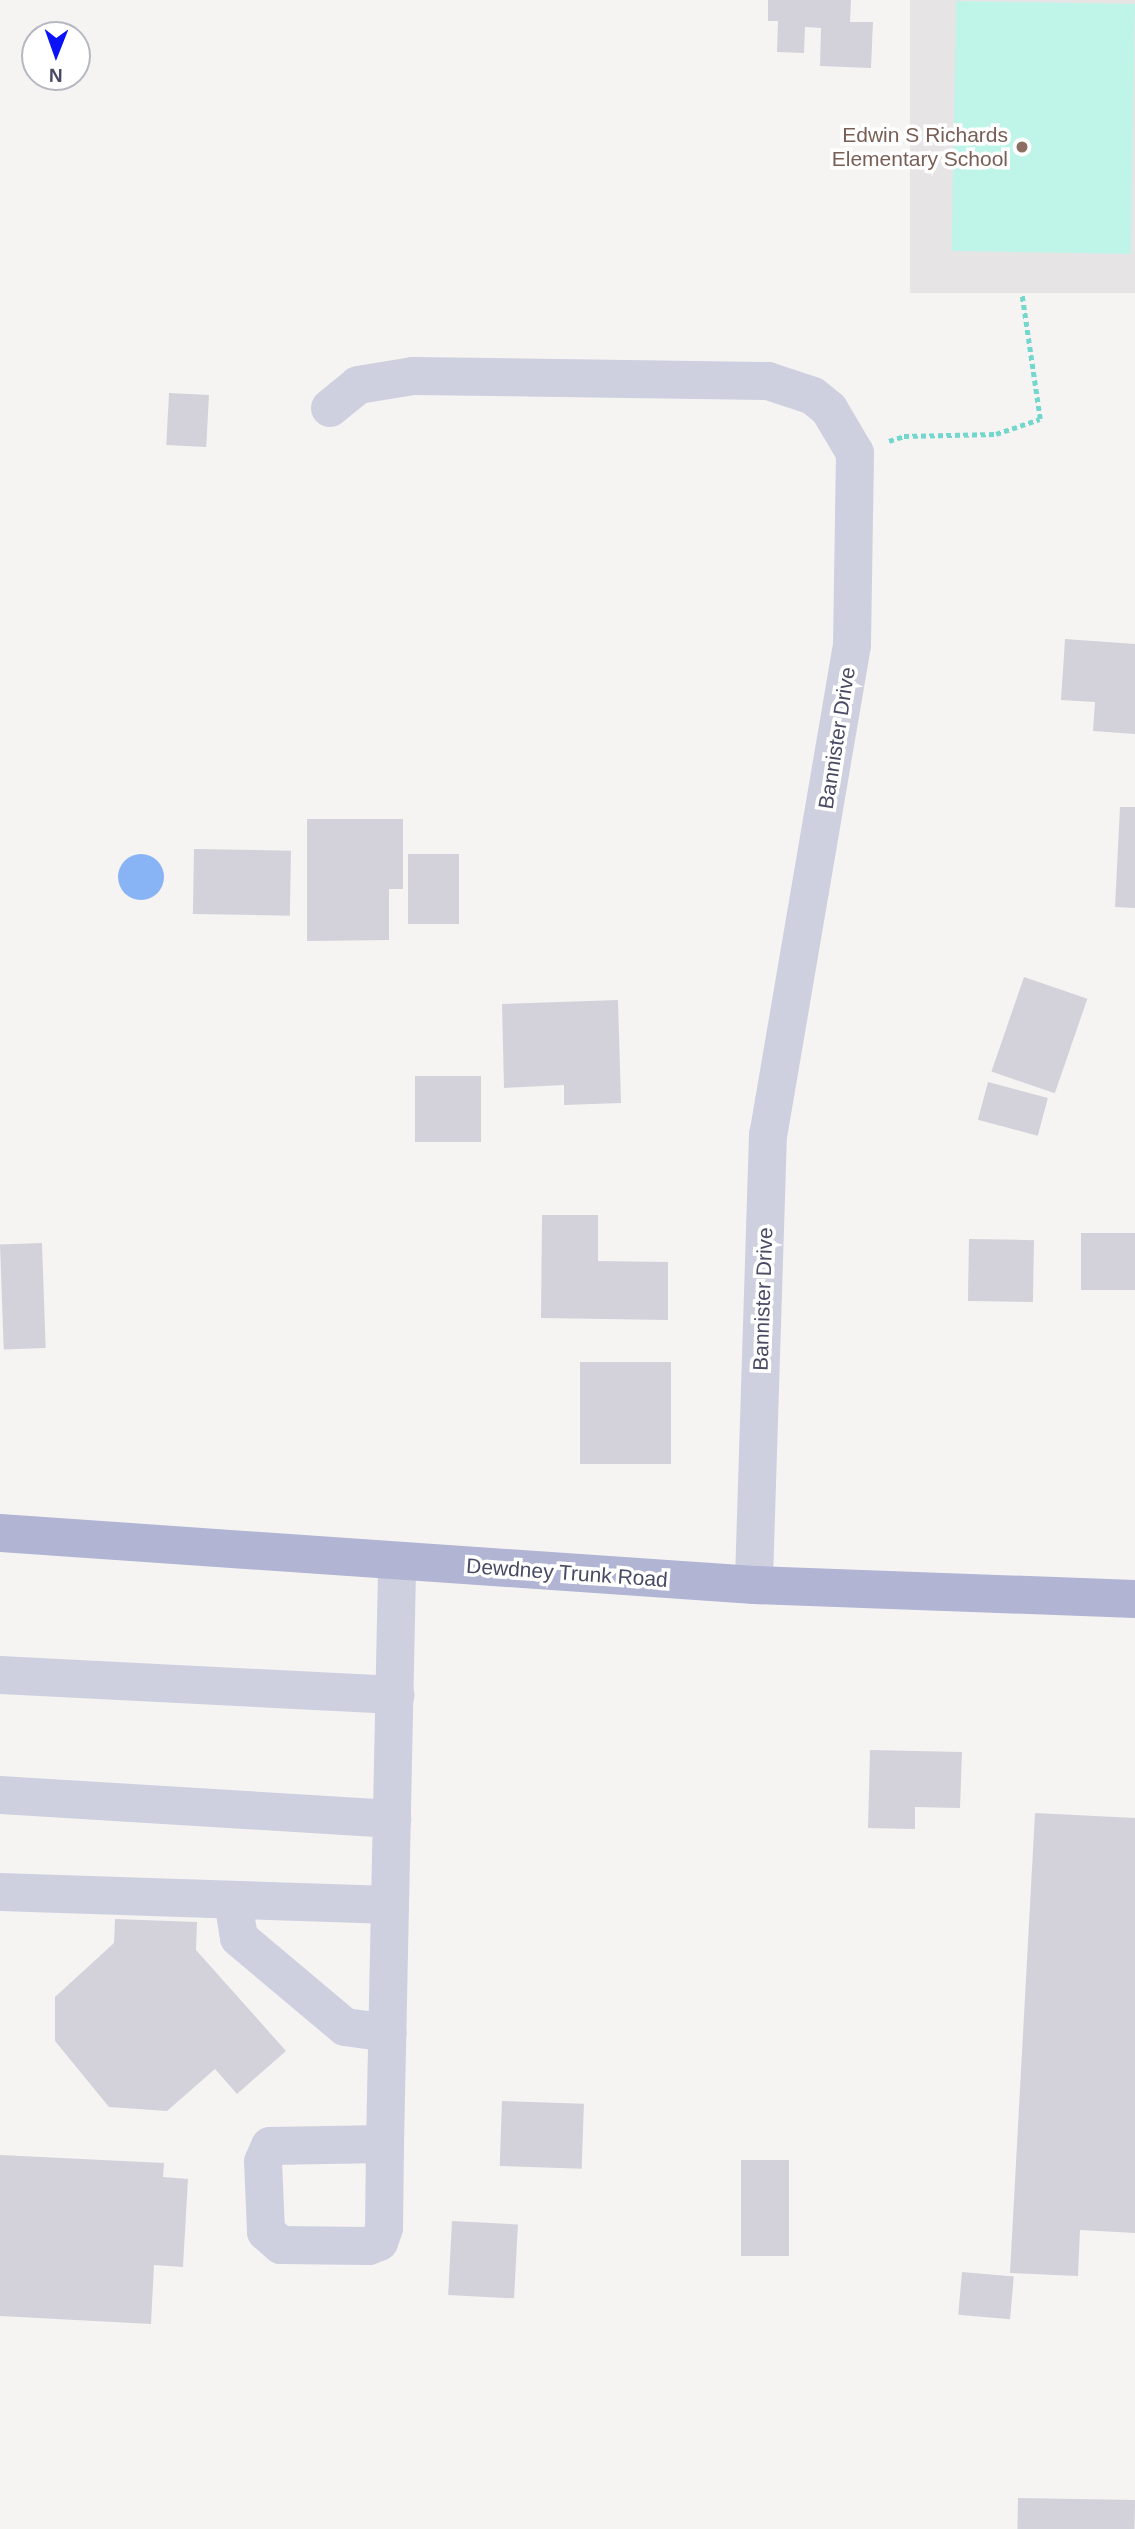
<!DOCTYPE html>
<style>
body{margin:0}
#map{position:relative;width:1135px;height:2529px;overflow:hidden;background:#f5f4f3;font-family:Helvetica,sans-serif}
div>[style]{position:absolute}
.education>*{inset:0;background:#e6e4e5;transform-origin:0 0}
.green>*{inset:0;background:#bff5e9;transform-origin:0 0}
.water>*{inset:0;background:#88b3f5}
.round{border-radius:50%}
.building>*{inset:0;background:#d3d2da;transform-origin:0 0}
.path>*{height:4.5px;margin-top:-2.25px;transform-origin:0;background:repeating-linear-gradient(90deg,#73d7cd 0 5px,transparent 0 8.5px)}
.minor>*{height:38px;margin:-19px;padding:0 19px;transform-origin:19px;border-radius:19px;background:#ced0e0}
.major>*{height:38px;margin:-19px;padding:0 19px;transform-origin:19px;border-radius:19px;background:#b1b4d3}
.dots>*{width:19px;height:19px;translate:-50% -50%;box-sizing:border-box;border:4px solid #fff;border-radius:50%}
span{translate:-50% -50%;white-space:nowrap;text-align:center;line-height:1.15;-webkit-text-stroke:7px #fff;paint-order:stroke}
.education-label{font-size:21px;color:#785e54}
.right{translate:-100% -50%;text-align:right}
.street-label{font-size:21px;color:#484b63}
.north{position:absolute;left:21px;top:21px;width:70px;height:70px;box-sizing:border-box;background:#fff;border:2px solid #b6b7c1;border-radius:50%;rotate:181deg;font-size:19px;font-weight:700;line-height:28px;text-align:center;color:#484b63}
.north::after{content:'';display:block;margin:auto;width:24px;height:32px;background:#0a12f8;clip-path:polygon(50% 0,100% 100%,50% 72%,0 100%)}
</style>
<div id="map">
<div class="education">
<i style="left:910px;top:0;width:225px;height:293px"></i>
</div>
<div class="green">
<i style="left:956px;top:1px;width:179px;height:250px;rotate:1deg"></i>
</div>
<div class="water">
<i class="round" style="left:118px;top:854px;width:46px;height:46px"></i>
</div>
<div class="building">
<i style="clip-path:polygon(768px 0,851px 0,850px 22px,873px 22px,871px 68px,820px 66px,821px 28px,805px 27px,804px 53px,777px 52px,778px 21px,768px 21px)"></i>
<i style="left:169px;top:393px;width:40px;height:52px;rotate:3deg"></i>
<i style="clip-path:polygon(1065px 639px,1135px 644px,1135px 734px,1093px 731px,1095px 702px,1061px 700px)"></i>
<i style="clip-path:polygon(1120px 807px,1135px 807px,1135px 908px,1115px 907px)"></i>
<i style="clip-path:polygon(307px 819px,403px 819px,403px 889px,389px 889px,389px 940px,307px 941px)"></i>
<i style="left:194px;top:849px;width:97px;height:65px;rotate:1deg"></i>
<i style="left:408px;top:854px;width:51px;height:70px"></i>
<i style="left:1024px;top:977px;width:67px;height:100px;rotate:19deg"></i>
<i style="clip-path:polygon(618px 1000px,621px 1103px,564px 1105px,564px 1085px,504px 1088px,502px 1004px)"></i>
<i style="left:481px;top:1076px;width:66px;height:66px;rotate:90deg"></i>
<i style="left:988px;top:1082px;width:62px;height:39px;rotate:15deg"></i>
<i style="clip-path:polygon(542px 1215px,598px 1215px,598px 1261px,668px 1262px,668px 1320px,541px 1318px)"></i>
<i style="left:1081px;top:1233px;width:54px;height:57px"></i>
<i style="left:969px;top:1239px;width:65px;height:62px;rotate:1deg"></i>
<i style="left:42px;top:1243px;width:105px;height:42px;rotate:88deg"></i>
<i style="left:580px;top:1362px;width:91px;height:102px"></i>
<i style="clip-path:polygon(870px 1750px,962px 1752px,960px 1808px,915px 1807px,915px 1829px,868px 1828px)"></i>
<i style="clip-path:polygon(1035px 1813px,1135px 1818px,1135px 2233px,1080px 2230px,1078px 2276px,1010px 2273px)"></i>
<i style="clip-path:polygon(115px 1919px,197px 1922px,196px 1950px,286px 2051px,237px 2094px,215px 2069px,167px 2111px,109px 2107px,55px 2041px,55px 1997px,114px 1943px)"></i>
<i style="left:502px;top:2101px;width:82px;height:65px;rotate:2deg"></i>
<i style="clip-path:polygon(0 2155px,164px 2163px,163px 2177px,188px 2179px,183px 2267px,154px 2265px,151px 2324px,0 2316px)"></i>
<i style="left:741px;top:2160px;width:48px;height:96px"></i>
<i style="left:452px;top:2221px;width:66px;height:74px;rotate:3deg"></i>
<i style="left:962px;top:2272px;width:52px;height:43px;rotate:5deg"></i>
<i style="left:1018px;top:2498px;width:117px;height:31px;rotate:1deg"></i>
</div>
<div class="path">
<i style="left:889px;top:441px;width:16px;rotate:-18deg"></i>
<i style="left:904px;top:436px;width:92px;rotate:-1.2deg"></i>
<i style="left:996px;top:434px;width:46px;rotate:-18.8deg"></i>
<i style="left:1040px;top:419px;width:125px;rotate:-98.3deg"></i>
</div>
<div class="minor">
<i style="left:330px;top:408px;width:36px;rotate:-39deg"></i>
<i style="left:358px;top:385px;width:56px;rotate:-9.3deg"></i>
<i style="left:413px;top:376px;width:355px;rotate:0.8deg"></i>
<i style="left:768px;top:381px;width:47px;rotate:18.4deg"></i>
<i style="left:813px;top:396px;width:21px;rotate:39deg"></i>
<i style="left:829px;top:409px;width:51px;rotate:59.4deg"></i>
<i style="left:855px;top:453px;width:192px;rotate:90.9deg"></i>
<i style="left:852px;top:645px;width:496px;rotate:99.7deg"></i>
<i style="left:768px;top:1134px;width:451px;rotate:91.8deg"></i>
<i style="left:0;top:1675px;width:396px;rotate:2.9deg"></i>
<i style="left:0;top:1795px;width:393px;rotate:3.5deg"></i>
<i style="left:0;top:1892px;width:390px;rotate:1.9deg"></i>
<i style="left:233px;top:1900px;width:38px;rotate:81deg"></i>
<i style="left:239px;top:1938px;width:138px;rotate:40deg"></i>
<i style="left:345px;top:2027px;width:43px;rotate:7.9deg"></i>
<i style="left:385px;top:2144px;width:115px;rotate:179deg"></i>
<i style="left:270px;top:2146px;width:17px;rotate:114deg"></i>
<i style="left:263px;top:2162px;width:70px;rotate:87.5deg"></i>
<i style="left:266px;top:2232px;width:20px;rotate:41deg"></i>
<i style="left:281px;top:2245px;width:88px;rotate:0.7deg"></i>
<i style="left:369px;top:2246px;width:11px;rotate:-22deg"></i>
<i style="left:379px;top:2242px;width:15px;rotate:-70deg"></i>
<i style="left:384px;top:2228px;width:84px;rotate:-89.3deg"></i>
<i style="left:385px;top:2144px;width:239px;rotate:-88.8deg"></i>
<i style="left:390px;top:1905px;width:343px;rotate:-88.8deg"></i>
</div>
<div class="major">
<i style="left:0;top:1533px;width:756px;rotate:3.95deg"></i>
<i style="left:754px;top:1585px;width:381px;rotate:2.1deg"></i>
</div>
<div class="dots">
<i style="left:1022px;top:147px;background:#8d6e63"></i>
</div>
<div class="education-label">
<span class="right" style="left:1008px;top:147px">Edwin S Richards<br>Elementary School</span>
</div>
<div class="street-label">
<span style="left:837px;top:738px;rotate:-81deg">Bannister Drive</span>
<span style="left:763px;top:1299px;rotate:-88deg">Bannister Drive</span>
<span style="left:567px;top:1573px;rotate:4deg">Dewdney Trunk Road</span>
</div>
<div class="north">N</div>
</div>
